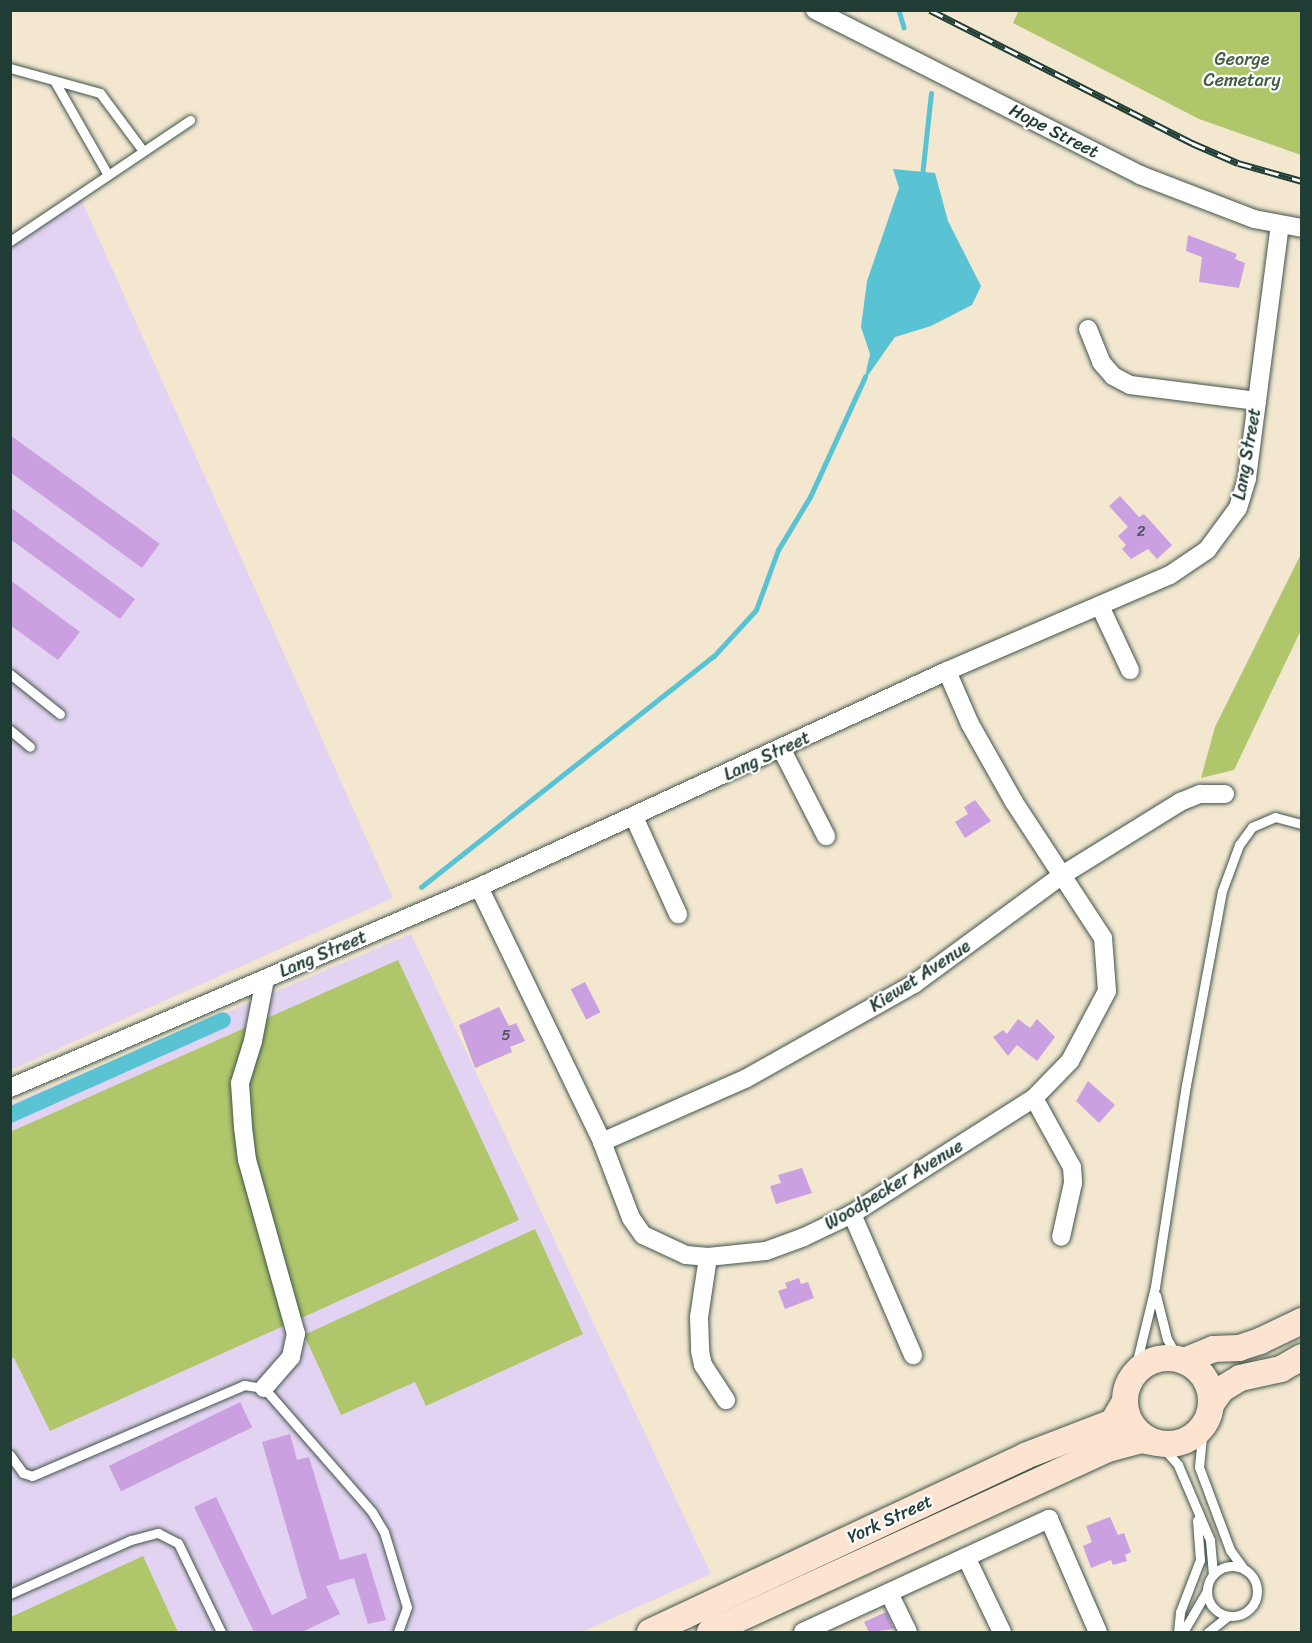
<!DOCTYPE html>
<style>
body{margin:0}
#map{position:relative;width:1312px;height:1643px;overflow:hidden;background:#f3e7d0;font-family:Sriracha,sans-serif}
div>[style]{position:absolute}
.built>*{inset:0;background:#e3d3f2}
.green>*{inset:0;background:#afc66b}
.water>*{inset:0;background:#59c3d4}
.stream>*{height:4.5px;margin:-2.25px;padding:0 2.25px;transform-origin:2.25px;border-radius:2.25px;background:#59c3d4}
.canal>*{height:16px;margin:-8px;padding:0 8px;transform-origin:8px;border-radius:8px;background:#59c3d4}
.building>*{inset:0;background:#cba0e0;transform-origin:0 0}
.roads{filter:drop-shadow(0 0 2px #3f564b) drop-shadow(0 0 2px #3f564b)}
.lane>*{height:9px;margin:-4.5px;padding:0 4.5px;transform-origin:4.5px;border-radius:4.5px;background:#fff}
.lane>.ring{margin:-4.5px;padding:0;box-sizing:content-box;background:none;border:9px solid #fff;border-radius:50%}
.street>*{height:18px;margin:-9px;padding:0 9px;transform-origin:9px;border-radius:9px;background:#fff}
.secondary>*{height:26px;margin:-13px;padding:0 13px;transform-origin:13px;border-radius:13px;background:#fde4d1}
.secondary>.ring{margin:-13px;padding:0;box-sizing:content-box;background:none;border:26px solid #fde4d1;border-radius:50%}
.rail>*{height:7px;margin-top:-3.5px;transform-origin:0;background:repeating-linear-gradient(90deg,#fff 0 14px,#1f3d34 0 28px);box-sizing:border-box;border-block:2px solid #1f3d34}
span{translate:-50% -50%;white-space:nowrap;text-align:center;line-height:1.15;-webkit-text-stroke:4.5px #fff;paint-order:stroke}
.number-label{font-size:15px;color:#4a565f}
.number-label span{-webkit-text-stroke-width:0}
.park-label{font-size:18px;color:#435f42}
.street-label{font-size:18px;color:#1f3d34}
.frame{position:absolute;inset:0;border:12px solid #1f3d34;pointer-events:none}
</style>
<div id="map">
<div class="built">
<i style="clip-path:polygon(81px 199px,393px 898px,11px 1070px,10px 248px)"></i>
<i style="clip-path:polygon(411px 934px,711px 1574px,582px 1632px,11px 1632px,11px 1104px)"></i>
</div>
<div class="green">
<i style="clip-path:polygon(1019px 10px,1301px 11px,1301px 155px,1199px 119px,1013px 23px)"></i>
<i style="clip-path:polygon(1301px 554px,1301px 630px,1234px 770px,1201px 778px,1215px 727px)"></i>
<i style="clip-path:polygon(398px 960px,519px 1220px,50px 1431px,14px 1358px,11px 1359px,10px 1132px)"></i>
<i style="clip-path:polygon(535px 1229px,583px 1334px,426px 1406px,415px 1382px,341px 1415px,304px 1335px)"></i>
<i style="clip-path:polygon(143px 1556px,178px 1632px,11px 1632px,11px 1617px)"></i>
</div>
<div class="water">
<i style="clip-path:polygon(893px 169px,935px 173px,948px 221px,981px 286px,972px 305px,931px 326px,895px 337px,864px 381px,870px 354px,861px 327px,867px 281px,899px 188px)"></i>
</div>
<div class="stream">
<i style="left:899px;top:10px;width:18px;rotate:74deg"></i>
<i style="left:922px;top:176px;width:83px;rotate:-83.8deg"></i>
<i style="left:421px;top:887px;width:373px;rotate:-38.3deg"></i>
<i style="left:714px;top:656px;width:62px;rotate:-47.6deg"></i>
<i style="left:756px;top:610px;width:64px;rotate:-69.9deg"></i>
<i style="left:778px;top:550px;width:62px;rotate:-58.9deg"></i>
<i style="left:810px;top:497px;width:132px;rotate:-65.4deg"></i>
</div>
<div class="canal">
<i style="left:10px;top:1115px;width:233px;rotate:-24deg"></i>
</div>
<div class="building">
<i style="clip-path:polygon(1188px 235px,1237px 254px,1235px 259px,1245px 263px,1239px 288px,1199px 282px,1202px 257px,1186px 251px)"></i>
<i style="left:10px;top:435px;width:185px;height:30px;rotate:36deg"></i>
<i style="clip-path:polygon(1120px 496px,1139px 517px,1144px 514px,1172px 545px,1157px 559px,1148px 549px,1131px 559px,1122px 549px,1126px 545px,1118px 536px,1128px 527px,1109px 506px)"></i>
<i style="clip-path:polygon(10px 507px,135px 599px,120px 619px,10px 539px)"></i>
<i style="clip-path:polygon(10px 580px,80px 632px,58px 660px,10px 625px)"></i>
<i style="clip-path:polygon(975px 800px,991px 821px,965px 838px,955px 822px,968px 814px,964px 807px)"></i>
<i style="left:585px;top:982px;width:34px;height:16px;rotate:63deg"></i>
<i style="clip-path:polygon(499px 1007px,509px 1026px,516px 1023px,525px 1041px,510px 1047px,512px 1052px,475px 1068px,459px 1025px)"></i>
<i style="clip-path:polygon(1018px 1019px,1030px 1028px,1037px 1019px,1055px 1037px,1037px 1061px,1017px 1045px,1008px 1056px,993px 1037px,1003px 1030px,1007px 1034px)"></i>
<i style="clip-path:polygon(1088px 1081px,1115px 1105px,1099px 1123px,1076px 1101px)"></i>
<i style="clip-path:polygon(802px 1168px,812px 1193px,776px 1204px,770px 1186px,781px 1183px,778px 1175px)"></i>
<i style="clip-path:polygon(799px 1278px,801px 1284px,808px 1282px,814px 1298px,785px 1309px,778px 1291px,787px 1288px,785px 1283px)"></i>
<i style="left:240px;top:1402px;width:28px;height:146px;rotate:64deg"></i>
<i style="clip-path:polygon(290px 1434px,297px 1460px,309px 1457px,340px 1560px,366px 1553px,386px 1620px,368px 1624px,354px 1578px,326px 1586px,340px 1614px,302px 1632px,254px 1632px,194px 1507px,216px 1497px,272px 1615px,307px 1598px,262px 1442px)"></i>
<i style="clip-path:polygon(1110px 1517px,1118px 1535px,1124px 1533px,1131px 1552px,1125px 1555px,1127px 1561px,1113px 1565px,1111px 1560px,1091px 1568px,1083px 1546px,1092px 1542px,1086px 1526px)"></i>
<i style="clip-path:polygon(886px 1612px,894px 1629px,869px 1632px,864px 1622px)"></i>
</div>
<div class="roads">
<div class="lane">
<i style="left:10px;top:68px;width:93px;rotate:15.5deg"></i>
<i style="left:100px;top:93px;width:72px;rotate:53.4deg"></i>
<i style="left:55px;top:82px;width:107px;rotate:60.3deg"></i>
<i style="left:10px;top:241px;width:217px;rotate:-33.9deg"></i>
<i style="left:10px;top:674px;width:64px;rotate:38.7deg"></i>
<i style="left:10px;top:730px;width:26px;rotate:40deg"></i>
<i style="left:1156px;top:1295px;width:45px;rotate:76deg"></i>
<i style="left:1167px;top:1339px;width:24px;rotate:60deg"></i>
<i style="left:1134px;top:1373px;width:89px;rotate:-76.3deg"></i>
<i style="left:1155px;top:1287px;width:204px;rotate:-81.3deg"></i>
<i style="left:1186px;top:1085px;width:197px;rotate:-79.5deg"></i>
<i style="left:1222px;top:891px;width:49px;rotate:-69.7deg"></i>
<i style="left:1239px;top:845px;width:22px;rotate:-54deg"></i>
<i style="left:1252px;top:827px;width:25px;rotate:-23deg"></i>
<i style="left:1275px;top:817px;width:28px;rotate:15deg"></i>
<i style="left:1203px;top:1427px;width:40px;rotate:95.7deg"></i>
<i style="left:1199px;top:1467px;width:89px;rotate:69.5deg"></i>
<i style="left:1230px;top:1550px;width:24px;rotate:54deg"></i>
<i style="left:1160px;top:1444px;width:28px;rotate:49deg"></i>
<i style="left:1178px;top:1465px;width:82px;rotate:66.9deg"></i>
<i style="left:1210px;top:1540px;width:35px;rotate:85deg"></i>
<i style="left:10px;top:1455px;width:22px;rotate:54deg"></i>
<i style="left:23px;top:1473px;width:9px;rotate:18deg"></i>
<i style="left:32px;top:1476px;width:231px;rotate:-23.2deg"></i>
<i style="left:244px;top:1385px;width:20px;rotate:9deg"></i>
<i style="left:264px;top:1388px;width:164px;rotate:48.9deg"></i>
<i style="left:372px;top:1512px;width:23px;rotate:59deg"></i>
<i style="left:384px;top:1532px;width:78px;rotate:73deg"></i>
<i style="left:407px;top:1607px;width:27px;rotate:110deg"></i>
<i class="ring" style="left:1207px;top:1566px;width:41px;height:41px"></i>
<i style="left:10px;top:1594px;width:133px;rotate:-24.1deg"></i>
<i style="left:131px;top:1540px;width:28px;rotate:-15deg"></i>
<i style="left:158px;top:1533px;width:22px;rotate:27deg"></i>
<i style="left:178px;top:1543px;width:99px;rotate:64.2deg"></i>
<i style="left:1178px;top:1632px;width:20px;rotate:-84deg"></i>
<i style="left:1180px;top:1612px;width:56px;rotate:-69deg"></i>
<i style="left:1200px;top:1560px;width:40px;rotate:-94.3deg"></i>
<i style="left:1183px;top:1632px;width:48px;rotate:-59.7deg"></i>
<i style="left:1208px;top:1632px;width:26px;rotate:-39deg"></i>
</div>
<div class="street">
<i style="left:815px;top:10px;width:364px;rotate:26.9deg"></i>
<i style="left:1140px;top:175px;width:122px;rotate:21.1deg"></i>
<i style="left:1254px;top:219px;width:49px;rotate:10.6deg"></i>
<i style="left:1088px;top:329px;width:35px;rotate:68deg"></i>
<i style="left:1101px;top:362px;width:18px;rotate:49deg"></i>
<i style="left:1113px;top:376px;width:19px;rotate:28deg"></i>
<i style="left:1130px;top:385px;width:128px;rotate:7.2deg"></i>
<i style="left:1100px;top:606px;width:71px;rotate:64.9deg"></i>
<i style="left:782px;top:750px;width:97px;rotate:62.9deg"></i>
<i style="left:634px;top:817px;width:107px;rotate:65.6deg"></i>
<i style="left:479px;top:887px;width:283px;rotate:64.2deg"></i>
<i style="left:602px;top:1142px;width:81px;rotate:69.1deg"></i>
<i style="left:631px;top:1218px;width:21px;rotate:55deg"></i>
<i style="left:643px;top:1235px;width:47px;rotate:24.9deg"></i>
<i style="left:686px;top:1255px;width:22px;rotate:5deg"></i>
<i style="left:708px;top:1257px;width:58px;rotate:-5.9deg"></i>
<i style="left:766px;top:1251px;width:40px;rotate:-20.2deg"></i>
<i style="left:804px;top:1237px;width:53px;rotate:-25.6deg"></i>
<i style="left:852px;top:1214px;width:216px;rotate:-32.5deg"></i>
<i style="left:1034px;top:1098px;width:52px;rotate:-45.8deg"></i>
<i style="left:1070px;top:1061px;width:79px;rotate:-62.1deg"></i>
<i style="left:1107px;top:991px;width:53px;rotate:-94.3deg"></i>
<i style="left:1103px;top:938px;width:163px;rotate:-123.2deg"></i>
<i style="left:1014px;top:802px;width:90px;rotate:-119.4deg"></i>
<i style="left:970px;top:724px;width:58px;rotate:-113.5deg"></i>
<i style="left:10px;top:1088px;width:510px;rotate:-23.2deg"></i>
<i style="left:479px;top:887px;width:515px;rotate:-24.78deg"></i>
<i style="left:947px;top:671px;width:243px;rotate:-23.3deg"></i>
<i style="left:1170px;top:575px;width:45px;rotate:-34deg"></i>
<i style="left:1207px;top:550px;width:52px;rotate:-53.6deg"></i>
<i style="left:1238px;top:508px;width:31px;rotate:-73deg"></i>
<i style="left:1247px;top:478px;width:255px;rotate:-82.6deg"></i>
<i style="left:1034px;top:1098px;width:79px;rotate:61.2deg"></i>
<i style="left:1072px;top:1167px;width:16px;rotate:86deg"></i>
<i style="left:1073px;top:1183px;width:55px;rotate:102.5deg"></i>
<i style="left:602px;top:1142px;width:158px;rotate:-23.8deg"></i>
<i style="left:747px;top:1078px;width:192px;rotate:-29.4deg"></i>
<i style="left:914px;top:984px;width:186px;rotate:-36.3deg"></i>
<i style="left:1064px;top:874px;width:137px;rotate:-31.8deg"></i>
<i style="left:1180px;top:802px;width:22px;rotate:-22deg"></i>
<i style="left:1200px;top:794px;width:25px"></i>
<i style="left:852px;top:1214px;width:154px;rotate:66.6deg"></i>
<i style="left:708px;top:1257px;width:61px;rotate:98.5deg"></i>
<i style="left:699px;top:1317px;width:34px;rotate:88deg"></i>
<i style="left:700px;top:1351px;width:14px;rotate:78deg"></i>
<i style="left:703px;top:1365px;width:42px;rotate:56.7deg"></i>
<i style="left:264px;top:1388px;width:41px;rotate:-48.9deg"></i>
<i style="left:291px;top:1357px;width:24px;rotate:-78deg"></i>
<i style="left:296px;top:1334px;width:181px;rotate:-105.7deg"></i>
<i style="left:247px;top:1160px;width:33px;rotate:-97deg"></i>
<i style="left:243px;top:1127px;width:44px;rotate:-93.9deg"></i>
<i style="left:240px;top:1083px;width:44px;rotate:-72.8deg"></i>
<i style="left:253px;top:1041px;width:63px;rotate:-79deg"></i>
<i style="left:966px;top:1557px;width:83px;rotate:64.4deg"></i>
<i style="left:889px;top:1593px;width:43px;rotate:64deg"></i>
<i style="left:803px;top:1632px;width:271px;rotate:-24.7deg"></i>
<i style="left:1049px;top:1519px;width:123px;rotate:66.6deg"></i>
</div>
<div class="secondary">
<i class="ring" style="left:1125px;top:1358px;width:60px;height:60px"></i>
<i style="left:1184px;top:1361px;width:31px;rotate:-22deg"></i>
<i style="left:1213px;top:1349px;width:26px;rotate:-2deg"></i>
<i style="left:1239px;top:1348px;width:22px;rotate:-18deg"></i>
<i style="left:1260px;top:1341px;width:47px;rotate:-25.5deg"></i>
<i style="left:1211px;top:1404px;width:19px;rotate:-54deg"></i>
<i style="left:1222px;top:1389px;width:21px;rotate:-31deg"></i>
<i style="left:1240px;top:1378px;width:42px;rotate:-12.4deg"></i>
<i style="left:1281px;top:1369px;width:24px;rotate:-30deg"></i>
<i style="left:650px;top:1632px;width:414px;rotate:-25.1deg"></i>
<i style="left:1025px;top:1456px;width:94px;rotate:-21.1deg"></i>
<i style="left:1113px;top:1422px;width:22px;rotate:-60deg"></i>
<i style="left:710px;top:1632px;width:438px;rotate:-24.7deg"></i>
<i style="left:1108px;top:1449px;width:34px;rotate:-15deg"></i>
<i style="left:1141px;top:1440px;width:15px;rotate:11deg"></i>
</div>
</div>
<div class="rail">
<i style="left:930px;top:10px;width:294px;rotate:26.9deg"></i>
<i style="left:1192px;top:143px;width:50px;rotate:23.5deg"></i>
<i style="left:1238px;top:163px;width:66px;rotate:15.7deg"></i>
</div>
<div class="number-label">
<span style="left:1141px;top:532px">2</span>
<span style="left:506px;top:1036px">5</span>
</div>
<div class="park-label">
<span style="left:1242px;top:70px">George<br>Cemetary</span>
</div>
<div class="street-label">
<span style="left:1054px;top:131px;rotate:27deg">Hope Street</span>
<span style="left:1247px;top:454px;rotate:-80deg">Lang Street</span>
<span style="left:767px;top:756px;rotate:-25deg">Lang Street</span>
<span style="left:323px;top:954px;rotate:-23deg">Lang Street</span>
<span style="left:920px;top:976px;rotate:-33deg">Kiewet Avenue</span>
<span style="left:894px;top:1185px;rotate:-31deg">Woodpecker Avenue</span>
<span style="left:890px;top:1519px;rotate:-25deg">York Street</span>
</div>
<div class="frame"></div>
</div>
